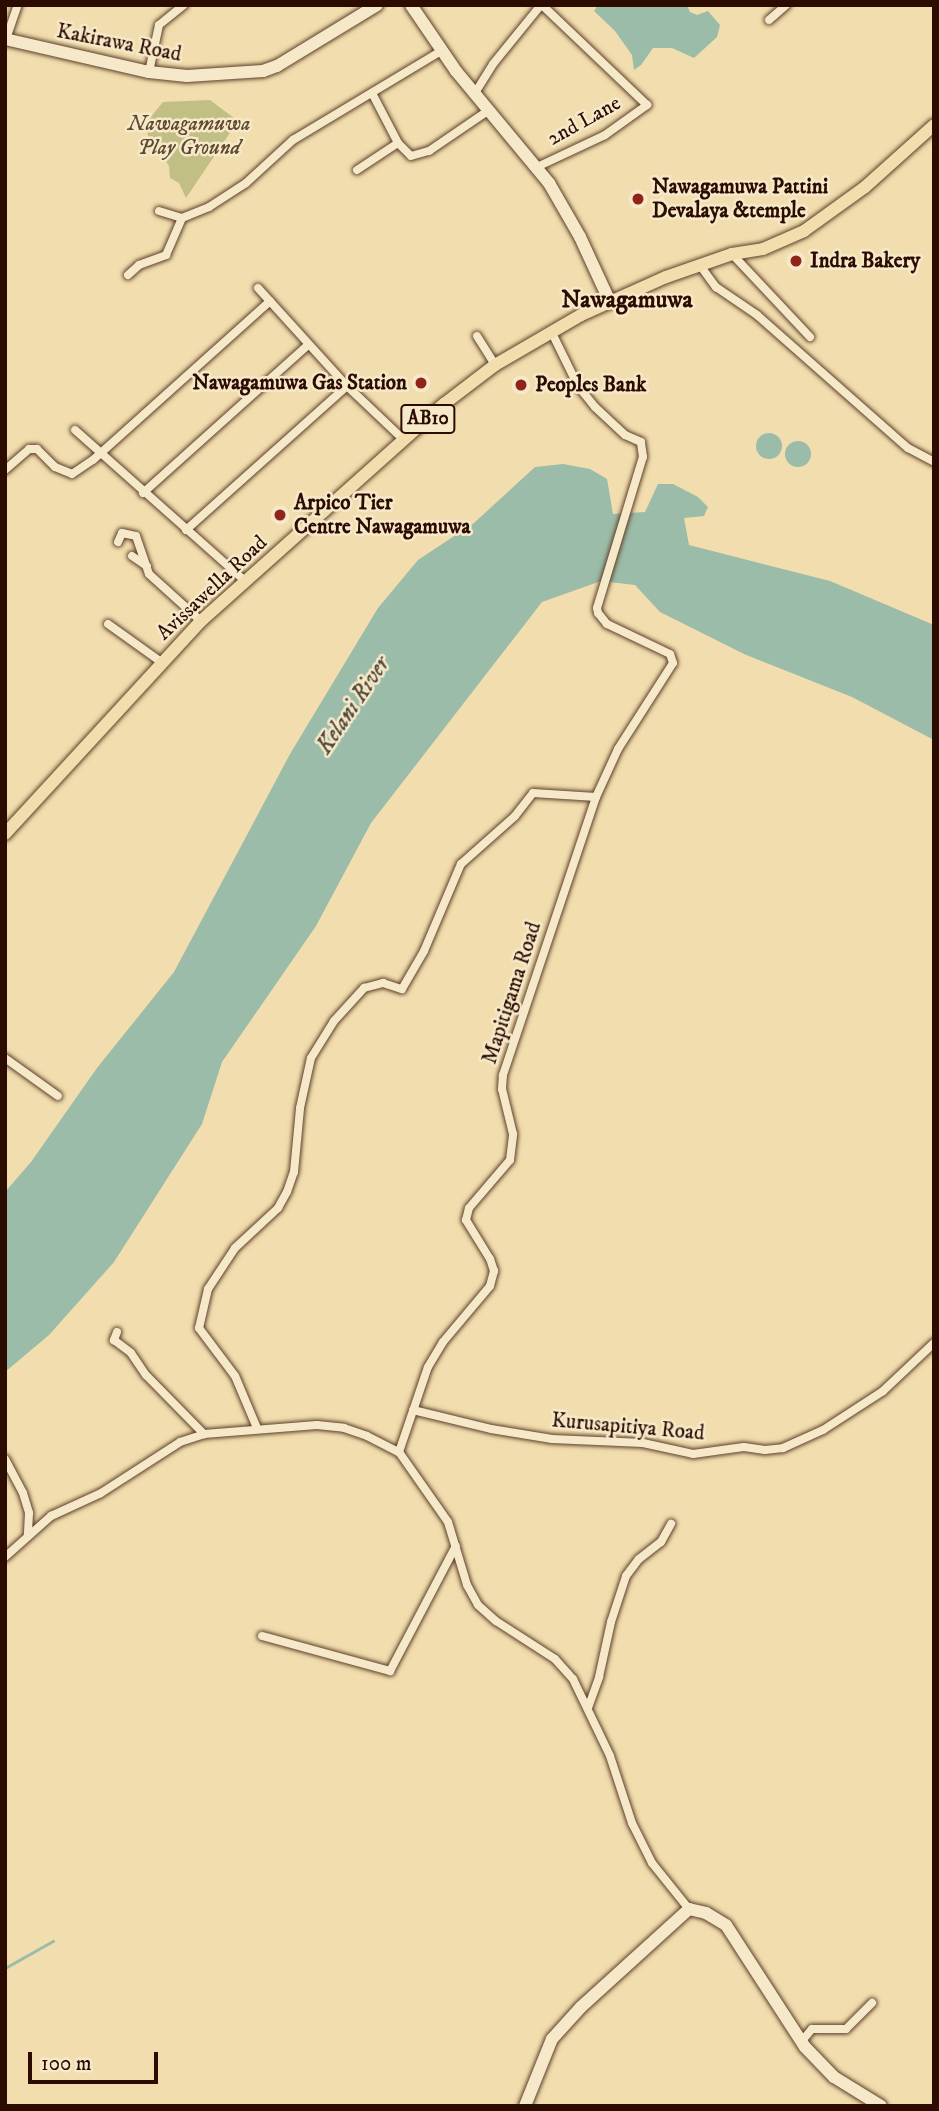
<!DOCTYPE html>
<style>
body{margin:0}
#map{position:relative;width:939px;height:2111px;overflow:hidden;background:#f1ddad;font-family:"IM FELL DW Pica",serif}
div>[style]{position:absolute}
.green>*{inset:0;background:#c2bf84}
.water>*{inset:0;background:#9bbca8}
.round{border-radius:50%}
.stream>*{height:2.5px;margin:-1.25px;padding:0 1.25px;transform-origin:1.25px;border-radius:1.25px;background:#9bbca8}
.roads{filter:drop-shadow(0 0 2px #5d402b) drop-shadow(0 0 2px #5d402b)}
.street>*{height:8px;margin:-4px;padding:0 4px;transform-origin:4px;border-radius:4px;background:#f6e9ca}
.secondary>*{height:12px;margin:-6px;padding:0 6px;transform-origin:6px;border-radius:6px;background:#f6e9ca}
.primary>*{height:12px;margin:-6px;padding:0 6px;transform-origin:6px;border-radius:6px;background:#f1ddad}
.dots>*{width:19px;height:19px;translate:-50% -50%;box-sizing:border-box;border:4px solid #f6e9ca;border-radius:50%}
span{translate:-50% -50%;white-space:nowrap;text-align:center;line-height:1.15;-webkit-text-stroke:5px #f6e9ca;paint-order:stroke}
.shield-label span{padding:2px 5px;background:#f6e9ca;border:2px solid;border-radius:5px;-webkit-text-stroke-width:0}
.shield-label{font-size:19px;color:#2c0b00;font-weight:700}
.street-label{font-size:21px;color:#2c0b00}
.park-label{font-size:21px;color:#604a2e;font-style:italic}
.poi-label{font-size:21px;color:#2c0b00;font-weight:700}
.left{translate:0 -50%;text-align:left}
.right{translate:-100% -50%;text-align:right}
.water-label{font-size:23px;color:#53493b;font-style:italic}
.quarter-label{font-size:24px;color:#2c0b00;font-weight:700}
.frame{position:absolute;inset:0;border:7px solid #2c0b00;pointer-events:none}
.scale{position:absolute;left:28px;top:2052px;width:130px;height:32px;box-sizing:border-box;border:4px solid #2c0b00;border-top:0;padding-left:9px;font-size:21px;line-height:24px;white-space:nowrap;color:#2c0b00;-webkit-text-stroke:5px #f6e9ca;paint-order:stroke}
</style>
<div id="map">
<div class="green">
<i style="clip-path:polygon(210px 100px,238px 121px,186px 198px,179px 183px,170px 178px,169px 166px,162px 155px,152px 150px,145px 124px,163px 102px)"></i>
</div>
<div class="water">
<i style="clip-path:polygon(598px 5px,687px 5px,690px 12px,697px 15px,708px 11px,720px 25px,717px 37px,694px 58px,672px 48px,653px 48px,641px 65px,634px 70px,632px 55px,615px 31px,594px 11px)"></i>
<i class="round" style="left:756px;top:433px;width:26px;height:26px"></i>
<i class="round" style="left:785px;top:441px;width:26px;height:26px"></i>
<i style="clip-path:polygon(563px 464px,590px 469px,607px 479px,613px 514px,645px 512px,658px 484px,673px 484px,698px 497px,708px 507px,704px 516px,684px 518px,689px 545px,830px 581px,934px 625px,934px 740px,852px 697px,744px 654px,660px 612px,635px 585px,601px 581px,542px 602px,371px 823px,316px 926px,222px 1062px,202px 1124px,114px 1262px,49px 1335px,5px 1372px,5px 1192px,31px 1162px,97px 1068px,174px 972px,290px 754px,378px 608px,418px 560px,474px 523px,535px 467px)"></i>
</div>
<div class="stream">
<i style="left:5px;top:1968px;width:55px;rotate:-29.4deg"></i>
</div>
<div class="roads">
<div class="street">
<i style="left:769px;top:20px;width:23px;rotate:-41deg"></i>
<i style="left:6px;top:39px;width:36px;rotate:-71deg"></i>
<i style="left:149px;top:72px;width:48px;rotate:-78deg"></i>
<i style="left:159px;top:25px;width:32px;rotate:-39deg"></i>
<i style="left:372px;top:93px;width:56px;rotate:62.5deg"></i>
<i style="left:398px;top:143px;width:18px;rotate:45deg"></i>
<i style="left:411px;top:156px;width:19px;rotate:-16deg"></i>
<i style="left:429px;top:151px;width:73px;rotate:-34.3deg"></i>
<i style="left:475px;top:93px;width:34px;rotate:-58deg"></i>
<i style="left:493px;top:64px;width:76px;rotate:-50.9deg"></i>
<i style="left:537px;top:167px;width:75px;rotate:-25.2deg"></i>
<i style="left:605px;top:135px;width:52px;rotate:-35.5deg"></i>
<i style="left:647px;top:105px;width:145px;rotate:-136.4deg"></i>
<i style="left:357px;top:170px;width:49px;rotate:-33.4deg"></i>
<i style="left:159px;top:211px;width:24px;rotate:17deg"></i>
<i style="left:182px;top:218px;width:29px;rotate:-22deg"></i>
<i style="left:209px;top:207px;width:44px;rotate:-33deg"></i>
<i style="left:246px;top:183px;width:64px;rotate:-42.5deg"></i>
<i style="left:293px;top:140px;width:173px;rotate:-31deg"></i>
<i style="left:732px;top:254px;width:114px;rotate:46.8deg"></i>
<i style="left:699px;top:264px;width:29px;rotate:54deg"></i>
<i style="left:716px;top:287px;width:50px;rotate:34.3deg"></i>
<i style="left:757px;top:315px;width:201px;rotate:41.4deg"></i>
<i style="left:908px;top:448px;width:30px;rotate:28deg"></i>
<i style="left:128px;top:275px;width:15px;rotate:-42deg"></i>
<i style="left:139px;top:265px;width:29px;rotate:-20deg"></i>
<i style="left:166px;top:255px;width:40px;rotate:-66.6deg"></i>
<i style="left:258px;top:288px;width:132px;rotate:47.8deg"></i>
<i style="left:347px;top:386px;width:79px;rotate:43.5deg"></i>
<i style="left:477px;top:336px;width:34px;rotate:58deg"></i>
<i style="left:75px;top:430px;width:227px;rotate:41.6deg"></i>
<i style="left:5px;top:470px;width:32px;rotate:-41deg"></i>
<i style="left:29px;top:449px;width:8px"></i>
<i style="left:37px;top:449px;width:25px;rotate:45deg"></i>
<i style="left:55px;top:467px;width:18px;rotate:22deg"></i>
<i style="left:72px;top:474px;width:25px;rotate:-34deg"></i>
<i style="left:93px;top:460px;width:238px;rotate:-41.9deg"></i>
<i style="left:143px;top:493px;width:222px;rotate:-41.9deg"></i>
<i style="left:186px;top:530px;width:216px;rotate:-41.8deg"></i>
<i style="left:118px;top:542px;width:10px;rotate:-66deg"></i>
<i style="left:122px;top:533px;width:14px;rotate:12deg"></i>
<i style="left:136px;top:536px;width:40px;rotate:71.1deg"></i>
<i style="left:149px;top:574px;width:70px;rotate:42.1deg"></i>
<i style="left:132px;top:556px;width:18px;rotate:34deg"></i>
<i style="left:108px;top:624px;width:65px;rotate:35.6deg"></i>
<i style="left:5px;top:1058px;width:65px;rotate:35.6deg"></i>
<i style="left:117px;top:1332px;width:9px;rotate:111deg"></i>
<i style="left:114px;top:1340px;width:21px;rotate:37deg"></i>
<i style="left:131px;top:1353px;width:27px;rotate:56deg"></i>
<i style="left:146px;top:1375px;width:83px;rotate:45.5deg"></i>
<i style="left:413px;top:1410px;width:80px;rotate:13.7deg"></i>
<i style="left:491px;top:1429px;width:62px;rotate:9.3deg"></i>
<i style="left:552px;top:1439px;width:91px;rotate:2.5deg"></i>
<i style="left:643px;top:1443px;width:51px;rotate:12.4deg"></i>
<i style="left:693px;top:1454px;width:51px;rotate:-7.8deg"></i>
<i style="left:744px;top:1447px;width:21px;rotate:8deg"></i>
<i style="left:765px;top:1450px;width:18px;rotate:-6deg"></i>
<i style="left:783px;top:1448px;width:44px;rotate:-24.2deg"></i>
<i style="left:823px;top:1430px;width:72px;rotate:-33deg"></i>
<i style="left:883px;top:1391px;width:70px;rotate:-43.3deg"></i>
<i style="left:257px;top:1428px;width:56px;rotate:-112.9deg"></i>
<i style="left:235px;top:1376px;width:60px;rotate:-126.9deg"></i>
<i style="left:199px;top:1328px;width:40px;rotate:-77deg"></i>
<i style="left:208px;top:1289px;width:49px;rotate:-56.6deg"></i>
<i style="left:235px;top:1248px;width:59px;rotate:-42.9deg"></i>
<i style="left:278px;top:1208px;width:18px;rotate:-61deg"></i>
<i style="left:287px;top:1192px;width:21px;rotate:-71deg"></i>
<i style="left:294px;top:1172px;width:64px;rotate:-84.6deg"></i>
<i style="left:300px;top:1108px;width:51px;rotate:-77.6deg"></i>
<i style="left:311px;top:1058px;width:44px;rotate:-58.1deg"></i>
<i style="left:334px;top:1021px;width:45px;rotate:-47.7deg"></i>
<i style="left:364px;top:988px;width:20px;rotate:-15deg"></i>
<i style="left:383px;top:983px;width:20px;rotate:18deg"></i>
<i style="left:402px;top:989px;width:44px;rotate:-59.9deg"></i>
<i style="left:424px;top:951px;width:95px;rotate:-67deg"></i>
<i style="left:461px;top:864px;width:72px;rotate:-41.6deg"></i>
<i style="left:515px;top:816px;width:29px;rotate:-52deg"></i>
<i style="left:533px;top:793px;width:63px;rotate:3.6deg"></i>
<i style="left:399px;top:1452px;width:90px;rotate:-71.2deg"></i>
<i style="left:428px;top:1367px;width:29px;rotate:-59deg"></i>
<i style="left:443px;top:1342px;width:73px;rotate:-50deg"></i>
<i style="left:490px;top:1286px;width:16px;rotate:-75deg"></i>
<i style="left:494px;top:1271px;width:13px;rotate:-108deg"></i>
<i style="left:490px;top:1259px;width:46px;rotate:-121.6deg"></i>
<i style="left:466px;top:1220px;width:12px;rotate:-76deg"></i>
<i style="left:469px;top:1208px;width:63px;rotate:-49.5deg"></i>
<i style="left:510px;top:1160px;width:26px;rotate:-83deg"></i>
<i style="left:513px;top:1134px;width:46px;rotate:-103.7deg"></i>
<i style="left:502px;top:1089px;width:14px;rotate:-86deg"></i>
<i style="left:503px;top:1075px;width:293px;rotate:-71.5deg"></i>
<i style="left:596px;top:797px;width:53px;rotate:-65.4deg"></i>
<i style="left:618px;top:749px;width:102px;rotate:-57.4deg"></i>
<i style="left:673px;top:663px;width:9px;rotate:-108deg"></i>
<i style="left:670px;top:654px;width:70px;rotate:-154.5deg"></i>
<i style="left:607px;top:624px;width:14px;rotate:-129deg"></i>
<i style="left:598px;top:613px;width:5px;rotate:-101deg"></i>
<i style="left:597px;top:608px;width:158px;rotate:-73.1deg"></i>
<i style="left:643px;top:457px;width:15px;rotate:-98deg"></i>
<i style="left:641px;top:442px;width:17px;rotate:-156deg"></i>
<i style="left:625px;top:435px;width:41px;rotate:-137deg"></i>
<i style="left:595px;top:407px;width:27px;rotate:-129deg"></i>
<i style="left:578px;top:386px;width:61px;rotate:-116.1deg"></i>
<i style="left:5px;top:1459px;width:38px;rotate:62deg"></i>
<i style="left:23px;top:1493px;width:21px;rotate:73deg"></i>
<i style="left:29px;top:1513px;width:22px;rotate:93deg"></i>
<i style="left:5px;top:1557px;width:62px;rotate:-41.7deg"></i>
<i style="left:51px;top:1516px;width:55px;rotate:-24.7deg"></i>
<i style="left:101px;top:1493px;width:94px;rotate:-32.8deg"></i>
<i style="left:180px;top:1442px;width:25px;rotate:-18deg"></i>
<i style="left:204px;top:1434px;width:113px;rotate:-4.6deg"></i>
<i style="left:317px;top:1425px;width:27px;rotate:6deg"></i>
<i style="left:344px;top:1428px;width:24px;rotate:19deg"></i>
<i style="left:367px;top:1436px;width:36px;rotate:27deg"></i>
<i style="left:399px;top:1452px;width:85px;rotate:55deg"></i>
<i style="left:448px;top:1522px;width:66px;rotate:73.2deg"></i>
<i style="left:467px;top:1585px;width:23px;rotate:61deg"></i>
<i style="left:478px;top:1605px;width:24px;rotate:42deg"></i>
<i style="left:496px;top:1621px;width:70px;rotate:32.8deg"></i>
<i style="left:555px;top:1659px;width:27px;rotate:48deg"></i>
<i style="left:573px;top:1679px;width:85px;rotate:64.3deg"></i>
<i style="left:610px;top:1756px;width:71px;rotate:71.8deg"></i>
<i style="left:632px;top:1823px;width:45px;rotate:63.4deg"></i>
<i style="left:652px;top:1863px;width:59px;rotate:51.2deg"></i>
<i style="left:262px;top:1636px;width:133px;rotate:15.3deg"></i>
<i style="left:390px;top:1671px;width:141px;rotate:-62.2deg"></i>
<i style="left:588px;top:1708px;width:33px;rotate:-70deg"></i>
<i style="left:599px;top:1677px;width:56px;rotate:-77.7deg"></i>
<i style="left:611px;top:1622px;width:48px;rotate:-71.9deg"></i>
<i style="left:626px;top:1576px;width:21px;rotate:-53deg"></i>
<i style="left:639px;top:1559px;width:28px;rotate:-38deg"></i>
<i style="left:661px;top:1542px;width:21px;rotate:-61deg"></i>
<i style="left:801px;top:2042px;width:17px;rotate:-50deg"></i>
<i style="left:812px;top:2029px;width:34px"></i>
<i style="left:846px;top:2029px;width:37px;rotate:-45deg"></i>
</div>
<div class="secondary">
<i style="left:411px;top:5px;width:80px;rotate:55.7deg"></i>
<i style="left:456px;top:71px;width:146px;rotate:50.3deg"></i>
<i style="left:549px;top:183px;width:62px;rotate:60.1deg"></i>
<i style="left:580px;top:237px;width:72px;rotate:65.2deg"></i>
<i style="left:5px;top:39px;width:148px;rotate:12.9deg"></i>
<i style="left:149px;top:72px;width:38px;rotate:6deg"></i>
<i style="left:187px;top:76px;width:76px;rotate:-3.8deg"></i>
<i style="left:263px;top:71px;width:15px;rotate:-20deg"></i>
<i style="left:277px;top:66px;width:117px;rotate:-31.4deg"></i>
<i style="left:525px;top:2106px;width:72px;rotate:-68.1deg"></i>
<i style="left:552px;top:2039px;width:43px;rotate:-47.8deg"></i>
<i style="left:581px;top:2007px;width:146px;rotate:-42.2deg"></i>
<i style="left:689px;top:1909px;width:17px;rotate:13deg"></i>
<i style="left:706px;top:1913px;width:23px;rotate:31deg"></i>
<i style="left:726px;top:1925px;width:145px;rotate:57.1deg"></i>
<i style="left:805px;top:2047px;width:42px;rotate:46deg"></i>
<i style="left:834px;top:2077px;width:55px;rotate:31.7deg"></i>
</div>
<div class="primary">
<i style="left:5px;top:834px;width:289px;rotate:-47.4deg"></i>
<i style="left:201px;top:621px;width:326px;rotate:-41.8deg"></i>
<i style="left:444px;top:404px;width:64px;rotate:-37.4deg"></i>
<i style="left:495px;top:365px;width:99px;rotate:-30.2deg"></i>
<i style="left:581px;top:315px;width:93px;rotate:-24.1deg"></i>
<i style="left:666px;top:277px;width:70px;rotate:-19.2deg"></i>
<i style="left:732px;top:254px;width:31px;rotate:-9deg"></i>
<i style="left:763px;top:249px;width:45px;rotate:-23.7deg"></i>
<i style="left:804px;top:231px;width:75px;rotate:-35.8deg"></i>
<i style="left:865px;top:187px;width:93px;rotate:-41.9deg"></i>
</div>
</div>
<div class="dots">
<i style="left:638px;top:199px;background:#8f2418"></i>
<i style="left:796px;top:261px;background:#8f2418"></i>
<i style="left:421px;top:383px;background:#8f2418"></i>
<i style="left:521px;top:385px;background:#8f2418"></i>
<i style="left:280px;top:515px;background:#8f2418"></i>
</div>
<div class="shield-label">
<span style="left:428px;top:419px">AB10</span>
</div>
<div class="street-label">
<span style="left:119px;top:43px;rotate:11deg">Kakirawa Road</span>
<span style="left:584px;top:121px;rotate:-29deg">2nd Lane</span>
<span style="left:212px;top:588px;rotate:-43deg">Avissawella Road</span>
<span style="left:512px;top:993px;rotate:-72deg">Mapitigama Road</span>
<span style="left:628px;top:1427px;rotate:5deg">Kurusapitiya Road</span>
</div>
<div class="park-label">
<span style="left:189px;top:136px">Nawagamuwa<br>Play Ground</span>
</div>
<div class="poi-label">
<span class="left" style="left:652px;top:199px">Nawagamuwa Pattini<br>Devalaya &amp;temple</span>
<span class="left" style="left:810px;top:261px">Indra Bakery</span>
<span class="right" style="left:407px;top:383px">Nawagamuwa Gas Station</span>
<span class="left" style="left:535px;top:385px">Peoples Bank</span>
<span class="left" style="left:294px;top:515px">Arpico Tier<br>Centre Nawagamuwa</span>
</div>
<div class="water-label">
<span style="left:354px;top:706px;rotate:-56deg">Kelani River</span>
</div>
<div class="quarter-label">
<span style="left:627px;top:301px">Nawagamuwa</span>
</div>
<div class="frame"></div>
<div class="scale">100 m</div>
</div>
